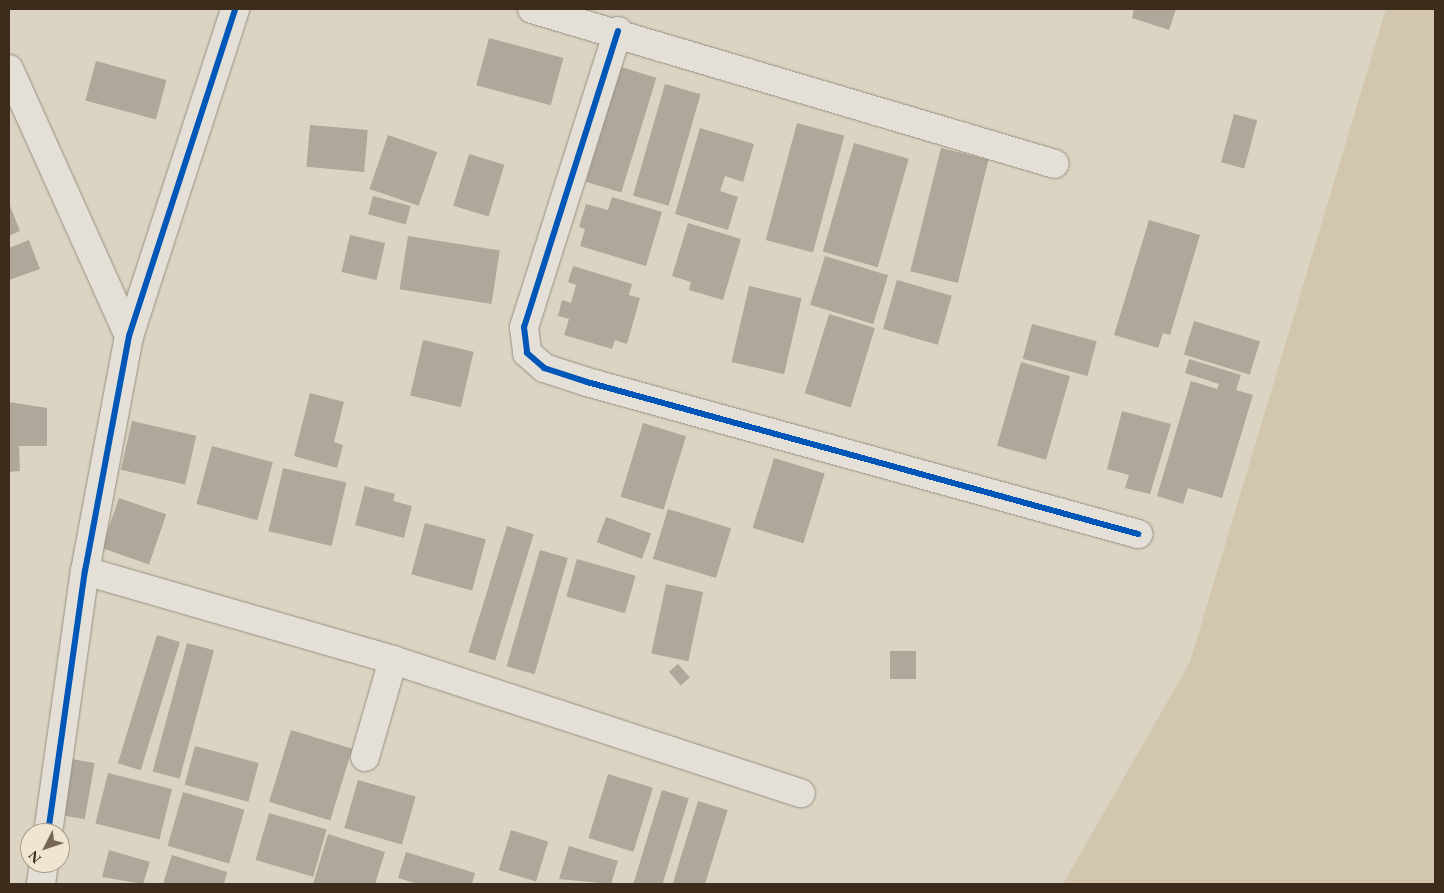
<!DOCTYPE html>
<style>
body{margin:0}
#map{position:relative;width:1444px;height:893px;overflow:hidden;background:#dcd4c2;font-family:"EB Garamond",serif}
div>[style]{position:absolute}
.green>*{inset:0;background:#d2c6ae}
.building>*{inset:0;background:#aea79a;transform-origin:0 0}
.roads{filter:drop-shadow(0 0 1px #968f83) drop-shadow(0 0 1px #968f83)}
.minor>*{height:28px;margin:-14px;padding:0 14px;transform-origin:14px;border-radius:14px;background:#e4e0d7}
.cycleway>*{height:6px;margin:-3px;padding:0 3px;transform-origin:3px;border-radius:3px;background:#0057b8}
span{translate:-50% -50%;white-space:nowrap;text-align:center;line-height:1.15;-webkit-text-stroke:5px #efe5d1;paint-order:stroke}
.frame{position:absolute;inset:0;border:10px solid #3d2b1c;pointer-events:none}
.north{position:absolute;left:20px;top:823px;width:50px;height:50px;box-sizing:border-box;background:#efe5d1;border:1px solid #a89b89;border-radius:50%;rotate:229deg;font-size:14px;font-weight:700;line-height:20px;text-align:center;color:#3d2b1c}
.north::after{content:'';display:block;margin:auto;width:18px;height:22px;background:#756656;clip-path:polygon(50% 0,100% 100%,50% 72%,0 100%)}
</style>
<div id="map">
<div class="green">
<i style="clip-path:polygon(1386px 9px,1435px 9px,1435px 884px,1063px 884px,1190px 662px)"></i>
</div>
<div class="building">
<i style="clip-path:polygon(1134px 9px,1176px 9px,1169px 30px,1132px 18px)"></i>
<i style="left:489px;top:38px;width:77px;height:49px;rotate:15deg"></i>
<i style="left:96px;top:61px;width:73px;height:41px;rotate:15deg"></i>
<i style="left:621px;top:67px;width:37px;height:120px;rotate:17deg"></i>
<i style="left:665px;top:84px;width:37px;height:116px;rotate:16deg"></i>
<i style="left:1234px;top:114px;width:24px;height:50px;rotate:15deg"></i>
<i style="left:797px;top:123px;width:49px;height:121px;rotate:15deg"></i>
<i style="left:310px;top:125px;width:58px;height:42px;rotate:5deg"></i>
<i style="clip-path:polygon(700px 128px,754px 144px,743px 182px,725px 176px,720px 191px,738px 197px,728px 230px,675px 214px)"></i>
<i style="left:388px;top:135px;width:52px;height:57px;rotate:19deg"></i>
<i style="left:854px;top:143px;width:57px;height:113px;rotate:16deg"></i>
<i style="left:941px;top:148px;width:49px;height:127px;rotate:14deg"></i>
<i style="left:469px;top:154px;width:37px;height:54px;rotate:17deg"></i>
<i style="left:373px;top:196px;width:39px;height:19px;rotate:15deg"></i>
<i style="clip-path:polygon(612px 197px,662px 212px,646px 266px,580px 246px,585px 229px,579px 227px,586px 204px,608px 210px)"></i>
<i style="clip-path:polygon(9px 203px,20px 231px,9px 236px)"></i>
<i style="clip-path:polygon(1149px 220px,1200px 235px,1170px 335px,1163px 333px,1158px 348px,1114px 335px)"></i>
<i style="clip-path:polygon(688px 223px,741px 239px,723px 300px,689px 290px,691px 282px,672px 276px)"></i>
<i style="left:350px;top:235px;width:36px;height:38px;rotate:13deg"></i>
<i style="left:408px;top:236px;width:93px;height:54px;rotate:9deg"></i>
<i style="clip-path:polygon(29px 240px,40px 269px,9px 280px,9px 248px)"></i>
<i style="left:825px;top:256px;width:66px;height:51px;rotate:17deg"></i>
<i style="clip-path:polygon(573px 266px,632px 284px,629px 295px,640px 298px,627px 344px,615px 340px,612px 349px,564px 335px,569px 319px,558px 316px,562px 300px,571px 303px,576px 285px,568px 282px)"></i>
<i style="left:897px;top:280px;width:57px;height:51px;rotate:16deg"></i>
<i style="left:749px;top:286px;width:54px;height:78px;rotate:13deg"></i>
<i style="left:829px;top:314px;width:48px;height:83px;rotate:17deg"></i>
<i style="left:1194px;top:321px;width:69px;height:35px;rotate:17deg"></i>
<i style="left:1032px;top:324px;width:67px;height:36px;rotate:15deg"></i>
<i style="left:423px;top:340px;width:52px;height:57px;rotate:13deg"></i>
<i style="clip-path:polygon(1189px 359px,1241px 375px,1236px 390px,1253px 395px,1222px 498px,1188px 488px,1183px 504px,1157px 496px,1191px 381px,1217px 389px,1219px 384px,1185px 373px)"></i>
<i style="left:1021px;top:362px;width:51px;height:87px;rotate:16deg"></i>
<i style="clip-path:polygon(310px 393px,344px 402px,334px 442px,343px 445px,337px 468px,294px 456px)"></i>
<i style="clip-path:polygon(9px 402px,47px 408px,47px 446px,19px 446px,20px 471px,9px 472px)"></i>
<i style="clip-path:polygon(1122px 411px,1171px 424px,1150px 494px,1125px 488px,1129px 475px,1107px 469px)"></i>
<i style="left:132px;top:421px;width:66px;height:50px;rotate:13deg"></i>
<i style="left:643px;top:423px;width:45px;height:77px;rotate:17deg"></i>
<i style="left:212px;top:446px;width:63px;height:60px;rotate:15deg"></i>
<i style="left:774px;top:458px;width:53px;height:73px;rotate:17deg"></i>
<i style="left:283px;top:468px;width:65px;height:65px;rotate:13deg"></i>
<i style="clip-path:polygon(365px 486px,395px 494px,393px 501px,412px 506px,404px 538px,355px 525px)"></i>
<i style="left:119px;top:498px;width:50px;height:53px;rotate:19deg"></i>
<i style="left:668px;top:509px;width:66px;height:52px;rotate:17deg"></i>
<i style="left:606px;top:517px;width:48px;height:27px;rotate:20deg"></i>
<i style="left:425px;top:523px;width:63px;height:53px;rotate:15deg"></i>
<i style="left:507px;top:526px;width:28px;height:132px;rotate:17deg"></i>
<i style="left:540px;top:550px;width:29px;height:121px;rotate:16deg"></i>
<i style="left:577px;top:559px;width:61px;height:39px;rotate:16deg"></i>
<i style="left:666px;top:584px;width:38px;height:71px;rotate:12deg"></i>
<i style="left:157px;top:635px;width:24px;height:134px;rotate:17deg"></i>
<i style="left:187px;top:643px;width:28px;height:133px;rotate:15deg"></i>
<i style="left:890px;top:651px;width:26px;height:28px"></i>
<i style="left:678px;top:664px;width:18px;height:12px;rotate:49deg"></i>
<i style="left:291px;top:730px;width:64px;height:75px;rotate:17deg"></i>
<i style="left:195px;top:746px;width:66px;height:40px;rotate:15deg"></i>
<i style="left:72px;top:759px;width:23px;height:57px;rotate:10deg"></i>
<i style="left:108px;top:773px;width:66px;height:52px;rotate:14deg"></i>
<i style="left:608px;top:774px;width:47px;height:67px;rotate:17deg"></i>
<i style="left:358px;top:780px;width:60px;height:50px;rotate:16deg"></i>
<i style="left:662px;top:790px;width:28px;height:98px;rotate:17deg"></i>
<i style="left:183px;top:792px;width:64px;height:56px;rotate:16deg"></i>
<i style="left:698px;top:801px;width:31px;height:87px;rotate:17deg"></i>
<i style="left:269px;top:813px;width:60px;height:49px;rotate:16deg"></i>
<i style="left:511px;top:830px;width:39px;height:42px;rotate:17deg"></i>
<i style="clip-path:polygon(328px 834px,385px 852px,375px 884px,313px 884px)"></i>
<i style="clip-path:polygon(569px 846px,618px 861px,611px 884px,559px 879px)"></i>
<i style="clip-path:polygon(109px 850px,150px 862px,143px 884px,102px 877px)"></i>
<i style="clip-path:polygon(406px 852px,475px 873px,472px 884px,418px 884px,398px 878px)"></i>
<i style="clip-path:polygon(172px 855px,227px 872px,224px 884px,163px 884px)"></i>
</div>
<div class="roads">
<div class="minor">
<i style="left:532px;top:9px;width:545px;rotate:16.51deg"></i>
<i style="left:618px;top:31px;width:311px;rotate:107.6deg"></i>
<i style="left:524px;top:327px;width:26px;rotate:83deg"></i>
<i style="left:527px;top:353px;width:23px;rotate:41deg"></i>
<i style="left:544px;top:368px;width:45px;rotate:18deg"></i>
<i style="left:587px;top:382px;width:572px;rotate:15.42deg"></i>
<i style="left:9px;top:69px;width:293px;rotate:65.8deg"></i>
<i style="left:85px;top:571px;width:321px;rotate:16.1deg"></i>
<i style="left:393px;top:660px;width:429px;rotate:18.1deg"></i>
<i style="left:365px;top:757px;width:101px;rotate:-73.9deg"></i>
<i style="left:48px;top:833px;width:265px;rotate:-82deg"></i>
<i style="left:85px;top:571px;width:239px;rotate:-79.4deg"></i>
<i style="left:129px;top:336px;width:344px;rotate:-72deg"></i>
<i style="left:41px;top:884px;width:21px;rotate:-82deg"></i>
</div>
</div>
<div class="cycleway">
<i style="left:618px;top:31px;width:311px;rotate:107.6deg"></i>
<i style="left:524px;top:327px;width:26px;rotate:83deg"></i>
<i style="left:527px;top:353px;width:23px;rotate:41deg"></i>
<i style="left:544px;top:368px;width:45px;rotate:18deg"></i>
<i style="left:587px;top:382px;width:572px;rotate:15.42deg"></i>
<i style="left:48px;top:833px;width:265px;rotate:-82deg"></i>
<i style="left:85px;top:571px;width:239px;rotate:-79.4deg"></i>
<i style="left:129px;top:336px;width:344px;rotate:-72deg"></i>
</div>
<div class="frame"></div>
<div class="north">N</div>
</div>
